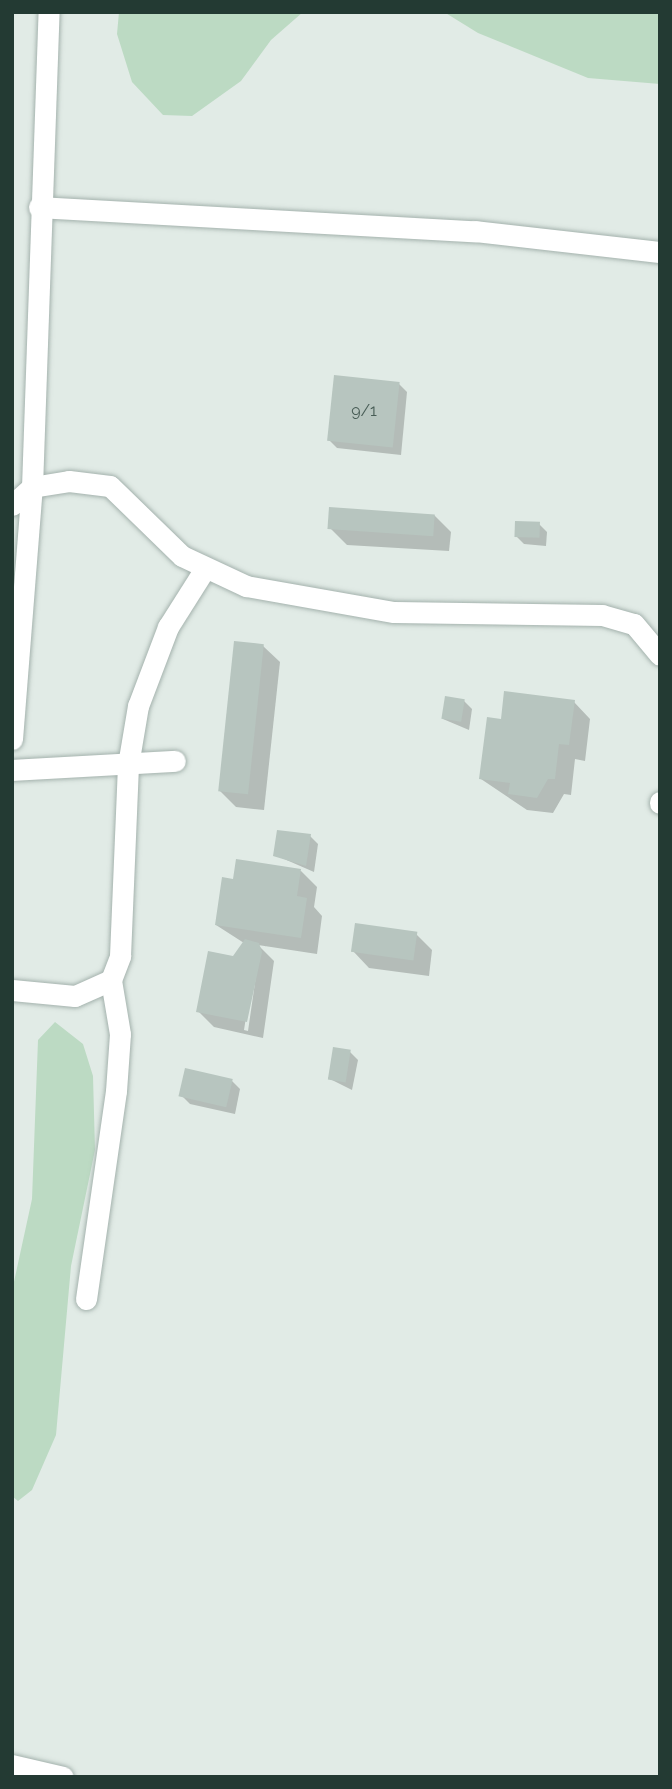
<!DOCTYPE html>
<style>
body{margin:0}
#map{position:relative;width:672px;height:1789px;overflow:hidden;background:#e1ebe6;font-family:Raleway,sans-serif}
div>[style]{position:absolute}
.green>*{inset:0;background:#bcdac3}
.shadow>*{inset:0;background:#0003}
.building>*{inset:0;background:#b7c5bf;transform-origin:0 0}
.roads{filter:drop-shadow(0 0 2px #a4b2ad) drop-shadow(0 0 2px #a4b2ad)}
.lane>*{height:21px;margin:-10.5px;padding:0 10.5px;transform-origin:10.5px;border-radius:10.5px;background:#fff}
.street>*{height:21px;margin:-10.5px;padding:0 10.5px;transform-origin:10.5px;border-radius:10.5px;background:#fff}
.secondary>*{height:21px;margin:-10.5px;padding:0 10.5px;transform-origin:10.5px;border-radius:10.5px;background:#fff}
span{translate:-50% -50%;white-space:nowrap;text-align:center;line-height:1.15;-webkit-text-stroke:5px #f2f7f4;paint-order:stroke}
.number-label{font-size:16px;color:#485d56}
.number-label span{-webkit-text-stroke-width:0}
.frame{position:absolute;inset:0;border:14px solid #233a33;pointer-events:none}
</style>
<div id="map">
<div class="green">
<i style="clip-path:polygon(119px 12px,303px 12px,271px 40px,241px 81px,192px 116px,163px 115px,132px 82px,117px 34px)"></i>
<i style="clip-path:polygon(444px 12px,660px 12px,660px 84px,588px 78px,478px 33px)"></i>
<i style="clip-path:polygon(55px 1022px,83px 1044px,93px 1076px,95px 1150px,71px 1266px,56px 1435px,32px 1490px,18px 1501px,12px 1496px,12px 1291px,32px 1199px,38px 1040px)"></i>
</div>
<div class="shadow">
<i style="clip-path:polygon(399px 384px,407px 392px,401px 455px,337px 448px,329px 440px)"></i>
<i style="clip-path:polygon(434px 515px,451px 532px,449px 551px,347px 545px,330px 528px)"></i>
<i style="clip-path:polygon(539px 524px,547px 532px,546px 546px,524px 544px,516px 536px)"></i>
<i style="clip-path:polygon(263px 646px,280px 662px,264px 810px,236px 807px,220px 791px)"></i>
<i style="clip-path:polygon(464px 701px,472px 709px,469px 730px,443px 719px)"></i>
<i style="clip-path:polygon(574px 702px,590px 719px,585px 761px,575px 759px,571px 795px,564px 794px,553px 813px,527px 810px,481px 779px,502px 721px)"></i>
<i style="clip-path:polygon(310px 836px,318px 844px,314px 872px,275px 855px)"></i>
<i style="clip-path:polygon(evenodd,301px 871px,317px 887px,314px 907px,322px 916px,317px 954px,258px 945px,274px 961px,263px 1038px,214px 1027px,198px 1011px,244px 943px,216px 925px,234px 880px,301px 871px,258px 962px,248px 1031px,244px 1030px,254px 966px,258px 962px)"></i>
<i style="clip-path:polygon(416px 934px,432px 950px,429px 976px,369px 968px,353px 951px)"></i>
<i style="clip-path:polygon(350px 1052px,358px 1060px,352px 1090px,328px 1078px)"></i>
<i style="clip-path:polygon(232px 1081px,240px 1089px,235px 1114px,190px 1104px,181px 1095px)"></i>
</div>
<div class="building">
<i style="left:334px;top:375px;width:66px;height:66px;rotate:6deg"></i>
<i style="left:329px;top:507px;width:106px;height:22px;rotate:4deg"></i>
<i style="left:515px;top:521px;width:25px;height:16px;rotate:2deg"></i>
<i style="left:234px;top:641px;width:30px;height:151px;rotate:6deg"></i>
<i style="clip-path:polygon(504px 691px,575px 700px,569px 745px,559px 744px,555px 779px,548px 779px,537px 798px,508px 794px,510px 783px,479px 779px,487px 717px,501px 719px)"></i>
<i style="left:445px;top:696px;width:20px;height:23px;rotate:9deg"></i>
<i style="clip-path:polygon(277px 830px,311px 834px,306px 866px,273px 856px)"></i>
<i style="clip-path:polygon(236px 859px,301px 869px,297px 896px,307px 898px,301px 938px,215px 925px,222px 877px,233px 879px)"></i>
<i style="left:355px;top:923px;width:63px;height:29px;rotate:8deg"></i>
<i style="clip-path:polygon(245px 939px,259px 943px,262px 952px,247px 1022px,196px 1012px,208px 951px,233px 956px)"></i>
<i style="left:333px;top:1047px;width:18px;height:33px;rotate:9deg"></i>
<i style="left:185px;top:1068px;width:49px;height:29px;rotate:13deg"></i>
</div>
<div class="roads">
<div class="lane">
<i style="left:39px;top:207px;width:437px;rotate:3.2deg"></i>
<i style="left:475px;top:231px;width:186px;rotate:6.5deg"></i>
<i style="left:32px;top:487px;width:37px;rotate:-9deg"></i>
<i style="left:69px;top:481px;width:41px;rotate:7deg"></i>
<i style="left:110px;top:486px;width:100px;rotate:44.2deg"></i>
<i style="left:182px;top:556px;width:71px;rotate:25.1deg"></i>
<i style="left:246px;top:586px;width:150px;rotate:10deg"></i>
<i style="left:394px;top:612px;width:208px;rotate:0.8deg"></i>
<i style="left:602px;top:615px;width:33px;rotate:16deg"></i>
<i style="left:634px;top:624px;width:40px;rotate:50deg"></i>
<i style="left:12px;top:770px;width:163px;rotate:-3.2deg"></i>
<i style="left:660px;top:803px;width:1px;rotate:-90deg"></i>
<i style="left:12px;top:990px;width:63px;rotate:5.4deg"></i>
<i style="left:75px;top:996px;width:39px;rotate:-24deg"></i>
<i style="left:111px;top:980px;width:26px;rotate:-69deg"></i>
<i style="left:120px;top:956px;width:191px;rotate:-87.6deg"></i>
<i style="left:128px;top:765px;width:60px;rotate:-80.4deg"></i>
<i style="left:138px;top:706px;width:85px;rotate:-69.2deg"></i>
<i style="left:168px;top:627px;width:67px;rotate:-57.7deg"></i>
<i style="left:86px;top:1299px;width:210px;rotate:-81.8deg"></i>
<i style="left:116px;top:1091px;width:57px;rotate:-86deg"></i>
<i style="left:120px;top:1034px;width:55px;rotate:-99.5deg"></i>
</div>
<div class="street">
<i style="left:12px;top:505px;width:27px;rotate:-42deg"></i>
<i style="left:12px;top:1765px;width:52px;rotate:13.2deg"></i>
</div>
<div class="secondary">
<i style="left:12px;top:739px;width:253px;rotate:-85.5deg"></i>
<i style="left:32px;top:487px;width:475px;rotate:-88deg"></i>
</div>
</div>
<div class="number-label">
<span style="left:364px;top:411px">9/1</span>
</div>
<div class="frame"></div>
</div>
